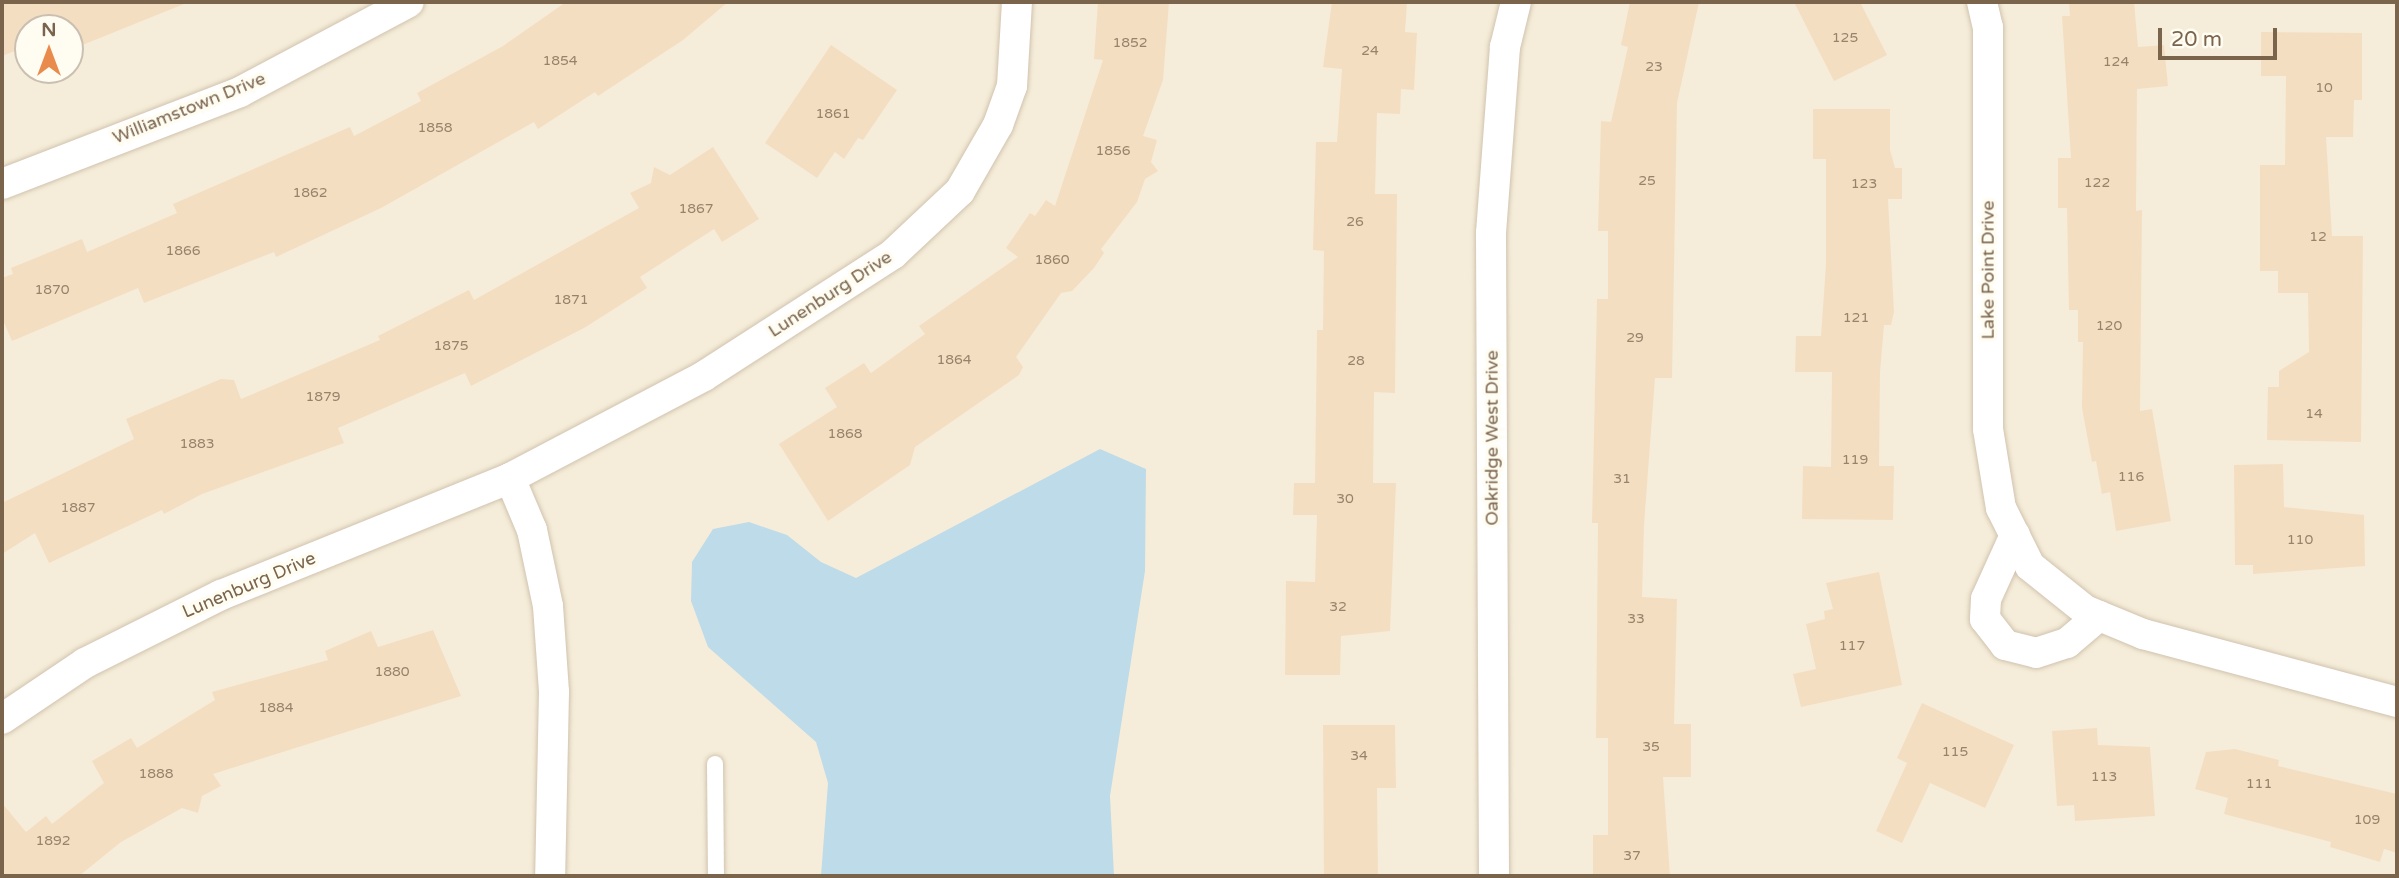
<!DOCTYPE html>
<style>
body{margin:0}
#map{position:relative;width:2399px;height:878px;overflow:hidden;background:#fdf9eb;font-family:"Varela Round",sans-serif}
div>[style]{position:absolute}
.residential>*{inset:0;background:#f5edd9}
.water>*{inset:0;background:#bedbe9}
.building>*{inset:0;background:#f4dec2}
.roads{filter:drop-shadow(0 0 2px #d1c3af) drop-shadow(0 0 2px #d1c3af)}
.lane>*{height:16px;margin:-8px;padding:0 8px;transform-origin:8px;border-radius:8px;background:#fff}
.street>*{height:30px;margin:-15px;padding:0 15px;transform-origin:15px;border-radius:15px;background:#fff}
span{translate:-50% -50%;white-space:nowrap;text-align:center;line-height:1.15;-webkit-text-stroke:7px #fffcf2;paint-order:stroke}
.number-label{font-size:14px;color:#98826a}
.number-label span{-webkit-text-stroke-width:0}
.street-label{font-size:18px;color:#7a644c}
.frame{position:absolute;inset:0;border:4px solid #7a644c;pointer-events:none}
.north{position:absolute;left:14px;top:14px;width:70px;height:70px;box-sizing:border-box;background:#fffcf2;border:2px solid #cabfb0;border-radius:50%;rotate:0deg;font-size:19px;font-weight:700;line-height:28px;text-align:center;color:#7a644c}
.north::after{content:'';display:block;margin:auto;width:24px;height:32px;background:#ea8b4e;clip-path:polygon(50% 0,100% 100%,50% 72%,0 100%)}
.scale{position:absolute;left:2158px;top:28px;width:119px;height:32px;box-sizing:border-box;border:4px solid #7a644c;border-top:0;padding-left:9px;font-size:21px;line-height:24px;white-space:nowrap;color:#7a644c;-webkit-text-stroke:5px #fffcf2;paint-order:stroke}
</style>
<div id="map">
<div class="residential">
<i style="clip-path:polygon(evenodd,2px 2px,2397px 2px,2397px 876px,2px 876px,2px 2px,28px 28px,70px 28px,70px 70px,28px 70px,28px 28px)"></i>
</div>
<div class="water">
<i style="clip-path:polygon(1100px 449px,1146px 469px,1145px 571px,1110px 796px,1114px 876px,821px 876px,828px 783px,816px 742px,708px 647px,691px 601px,692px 562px,713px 529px,749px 522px,787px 535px,821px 562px,856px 578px)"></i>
</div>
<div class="building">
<i style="clip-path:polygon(2px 2px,189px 2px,70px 50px,70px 28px,28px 28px,28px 46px,2px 56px)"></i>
<i style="clip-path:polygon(566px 2px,728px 2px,683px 40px,598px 96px,595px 92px,538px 129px,534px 122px,381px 208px,276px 257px,274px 252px,144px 303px,138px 288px,12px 341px,2px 318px,2px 278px,13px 274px,11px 268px,82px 239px,87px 252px,177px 213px,173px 204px,350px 127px,354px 136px,421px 101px,417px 93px,503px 46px)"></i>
<i style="clip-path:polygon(1098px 2px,1169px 2px,1163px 80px,1143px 136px,1157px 140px,1151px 162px,1158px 171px,1145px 179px,1137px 202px,1101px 249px,1104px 253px,1094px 268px,1072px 291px,1061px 293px,1016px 357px,1023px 367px,1019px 375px,915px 447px,910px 465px,828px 521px,779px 444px,837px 407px,825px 388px,864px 363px,871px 373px,925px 334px,919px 326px,1018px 257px,1006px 248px,1030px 213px,1035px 216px,1046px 200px,1055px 206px,1103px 60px,1094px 59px)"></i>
<i style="clip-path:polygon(1332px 2px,1407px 2px,1405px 32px,1417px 33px,1414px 90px,1401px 89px,1400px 114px,1377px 113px,1375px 194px,1397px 194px,1395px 393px,1374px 392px,1373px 483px,1396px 483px,1390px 631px,1341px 636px,1340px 675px,1285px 675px,1286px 581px,1315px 582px,1317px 515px,1293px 515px,1294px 483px,1315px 483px,1317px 330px,1323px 330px,1324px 251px,1313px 250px,1316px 142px,1337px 142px,1342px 69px,1323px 67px)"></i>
<i style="clip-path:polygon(1630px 2px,1699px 2px,1677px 103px,1672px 378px,1655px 378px,1644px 525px,1642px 597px,1677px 599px,1674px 724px,1691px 724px,1691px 777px,1663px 777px,1670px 876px,1593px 876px,1593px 835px,1608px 835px,1608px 738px,1596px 738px,1598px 523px,1592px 523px,1597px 299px,1608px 299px,1608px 231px,1598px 231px,1601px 121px,1611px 122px,1628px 47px,1621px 45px)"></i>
<i style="clip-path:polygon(1794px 2px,1860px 2px,1887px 55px,1834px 81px)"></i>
<i style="clip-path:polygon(2069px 2px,2134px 2px,2138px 47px,2164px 45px,2168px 86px,2137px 89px,2136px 211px,2142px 210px,2140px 411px,2152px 409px,2171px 521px,2116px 531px,2110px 492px,2102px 494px,2096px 461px,2092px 462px,2082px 408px,2083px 342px,2078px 342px,2078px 310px,2069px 310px,2067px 208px,2058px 208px,2058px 158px,2071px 158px,2062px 16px,2070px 16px)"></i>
<i style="clip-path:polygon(2261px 32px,2362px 33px,2362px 100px,2354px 100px,2353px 137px,2326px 137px,2332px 236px,2363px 236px,2361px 442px,2267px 440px,2268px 387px,2279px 387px,2279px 371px,2309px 352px,2308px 293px,2278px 293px,2278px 271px,2260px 271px,2260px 165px,2285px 165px,2286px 76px,2261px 76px)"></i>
<i style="clip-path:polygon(831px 45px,897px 90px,863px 140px,858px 138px,844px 159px,835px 152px,817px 178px,765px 143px)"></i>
<i style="clip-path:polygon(1813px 109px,1890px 109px,1890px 150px,1895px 168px,1902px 168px,1902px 199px,1888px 199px,1894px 312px,1891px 325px,1884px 325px,1880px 372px,1879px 466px,1894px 466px,1893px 520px,1802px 519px,1803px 466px,1831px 467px,1832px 372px,1795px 372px,1796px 336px,1821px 336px,1826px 264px,1826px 159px,1813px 159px)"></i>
<i style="clip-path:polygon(713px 147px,759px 219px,722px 242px,714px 229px,640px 277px,647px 288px,584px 328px,471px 386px,465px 373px,338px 428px,344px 443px,202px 494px,164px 514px,162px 510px,49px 563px,35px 533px,2px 554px,2px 503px,134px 439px,126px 419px,221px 379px,234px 380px,241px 399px,380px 340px,378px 336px,469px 290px,474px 300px,639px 208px,630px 193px,651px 183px,654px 167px,670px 175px)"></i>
<i style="clip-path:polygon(2283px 464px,2284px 507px,2364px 515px,2365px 566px,2253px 574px,2253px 565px,2235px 565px,2234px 465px)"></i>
<i style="clip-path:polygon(1879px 572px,1902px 685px,1801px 707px,1793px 674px,1816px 669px,1806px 624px,1825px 619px,1824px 611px,1833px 609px,1826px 583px)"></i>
<i style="clip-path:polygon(433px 630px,461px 696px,213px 774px,221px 786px,202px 796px,198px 813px,182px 808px,121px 842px,79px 876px,2px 876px,2px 803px,26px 832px,46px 816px,52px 824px,104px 783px,92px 761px,131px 738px,137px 748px,215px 700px,212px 692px,328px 660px,325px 651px,371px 631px,378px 647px)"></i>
<i style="clip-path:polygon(1922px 703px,2014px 745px,1985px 808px,1930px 783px,1902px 843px,1876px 831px,1907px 763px,1897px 758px)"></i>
<i style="clip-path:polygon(1323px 725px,1395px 725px,1396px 788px,1377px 788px,1378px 876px,1324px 876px)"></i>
<i style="clip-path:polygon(2097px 728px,2098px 745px,2150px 747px,2155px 816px,2075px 821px,2074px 805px,2057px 806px,2052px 731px)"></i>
<i style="clip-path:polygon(2235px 749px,2279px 760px,2278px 766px,2397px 794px,2397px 853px,2384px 849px,2380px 862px,2330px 847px,2331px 842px,2224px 814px,2228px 798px,2195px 789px,2206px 752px)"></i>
</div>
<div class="roads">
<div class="lane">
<i style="left:715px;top:764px;width:112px;rotate:89.5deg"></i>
</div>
<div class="street">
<i style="left:1982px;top:2px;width:26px;rotate:77deg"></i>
<i style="left:1988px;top:27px;width:402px;rotate:90deg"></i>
<i style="left:1988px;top:429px;width:80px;rotate:80.7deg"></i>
<i style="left:2001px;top:508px;width:65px;rotate:63.4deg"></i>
<i style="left:2030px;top:566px;width:70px;rotate:38.7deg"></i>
<i style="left:2085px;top:610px;width:63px;rotate:22.5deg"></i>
<i style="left:2143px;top:634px;width:263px;rotate:15deg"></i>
<i style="left:2px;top:184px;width:255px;rotate:-21.1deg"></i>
<i style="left:240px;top:92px;width:191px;rotate:-28deg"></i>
<i style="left:510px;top:478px;width:56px;rotate:67.1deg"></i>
<i style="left:532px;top:530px;width:78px;rotate:78.1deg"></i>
<i style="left:548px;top:606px;width:86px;rotate:86deg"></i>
<i style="left:554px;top:692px;width:184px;rotate:91.2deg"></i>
<i style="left:2015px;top:535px;width:70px;rotate:114.4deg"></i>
<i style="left:1986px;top:599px;width:20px;rotate:93deg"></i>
<i style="left:1985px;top:619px;width:33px;rotate:52deg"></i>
<i style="left:2005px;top:645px;width:32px;rotate:14deg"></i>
<i style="left:2036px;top:653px;width:33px;rotate:-18deg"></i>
<i style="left:2067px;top:643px;width:42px;rotate:-40.2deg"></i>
<i style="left:2px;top:719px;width:100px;rotate:-34deg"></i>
<i style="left:85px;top:663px;width:152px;rotate:-26.6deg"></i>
<i style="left:221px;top:595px;width:312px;rotate:-22deg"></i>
<i style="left:510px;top:478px;width:219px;rotate:-27.7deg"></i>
<i style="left:704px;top:376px;width:225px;rotate:-32.8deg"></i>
<i style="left:893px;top:254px;width:92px;rotate:-43.2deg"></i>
<i style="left:960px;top:191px;width:76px;rotate:-60.1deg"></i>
<i style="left:998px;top:125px;width:41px;rotate:-70.3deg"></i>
<i style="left:1012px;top:86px;width:84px;rotate:-86.6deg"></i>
<i style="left:1494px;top:876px;width:643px;rotate:-90.27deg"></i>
<i style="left:1491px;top:233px;width:187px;rotate:-85.7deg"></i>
<i style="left:1505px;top:47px;width:46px;rotate:-76.3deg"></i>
</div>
</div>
<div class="number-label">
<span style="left:1845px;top:38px">125</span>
<span style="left:1130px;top:43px">1852</span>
<span style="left:1370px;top:51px">24</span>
<span style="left:560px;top:61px">1854</span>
<span style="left:2116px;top:62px">124</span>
<span style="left:1654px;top:67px">23</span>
<span style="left:2324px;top:88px">10</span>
<span style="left:833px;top:114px">1861</span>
<span style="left:435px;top:128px">1858</span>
<span style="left:1113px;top:151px">1856</span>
<span style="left:1647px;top:181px">25</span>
<span style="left:2097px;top:183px">122</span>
<span style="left:1864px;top:184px">123</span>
<span style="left:310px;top:193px">1862</span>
<span style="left:696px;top:209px">1867</span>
<span style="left:1355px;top:222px">26</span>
<span style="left:2318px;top:237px">12</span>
<span style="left:183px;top:251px">1866</span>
<span style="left:1052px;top:260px">1860</span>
<span style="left:52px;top:290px">1870</span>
<span style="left:571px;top:300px">1871</span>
<span style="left:1856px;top:318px">121</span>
<span style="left:2109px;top:326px">120</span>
<span style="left:1635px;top:338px">29</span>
<span style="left:451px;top:346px">1875</span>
<span style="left:954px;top:360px">1864</span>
<span style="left:1356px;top:361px">28</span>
<span style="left:323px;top:397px">1879</span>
<span style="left:2314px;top:414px">14</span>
<span style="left:845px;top:434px">1868</span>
<span style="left:197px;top:444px">1883</span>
<span style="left:1855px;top:460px">119</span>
<span style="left:2131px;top:477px">116</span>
<span style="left:1622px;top:479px">31</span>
<span style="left:1345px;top:499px">30</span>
<span style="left:78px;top:508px">1887</span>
<span style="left:2300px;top:540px">110</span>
<span style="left:1338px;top:607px">32</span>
<span style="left:1636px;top:619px">33</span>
<span style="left:1852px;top:646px">117</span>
<span style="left:392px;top:672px">1880</span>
<span style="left:276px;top:708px">1884</span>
<span style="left:1651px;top:747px">35</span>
<span style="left:1955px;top:752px">115</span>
<span style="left:1359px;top:756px">34</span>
<span style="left:156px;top:774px">1888</span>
<span style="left:2104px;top:777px">113</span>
<span style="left:2259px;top:784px">111</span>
<span style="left:2367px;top:820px">109</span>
<span style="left:53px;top:841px">1892</span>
<span style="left:1632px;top:856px">37</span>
</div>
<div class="street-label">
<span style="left:189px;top:108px;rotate:-22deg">Williamstown Drive</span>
<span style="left:1988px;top:270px;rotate:-90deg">Lake Point Drive</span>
<span style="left:830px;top:294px;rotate:-33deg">Lunenburg Drive</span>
<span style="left:1492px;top:438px;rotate:-90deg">Oakridge West Drive</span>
<span style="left:249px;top:585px;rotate:-23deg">Lunenburg Drive</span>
</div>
<div class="frame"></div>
<div class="north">N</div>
<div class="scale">20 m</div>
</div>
